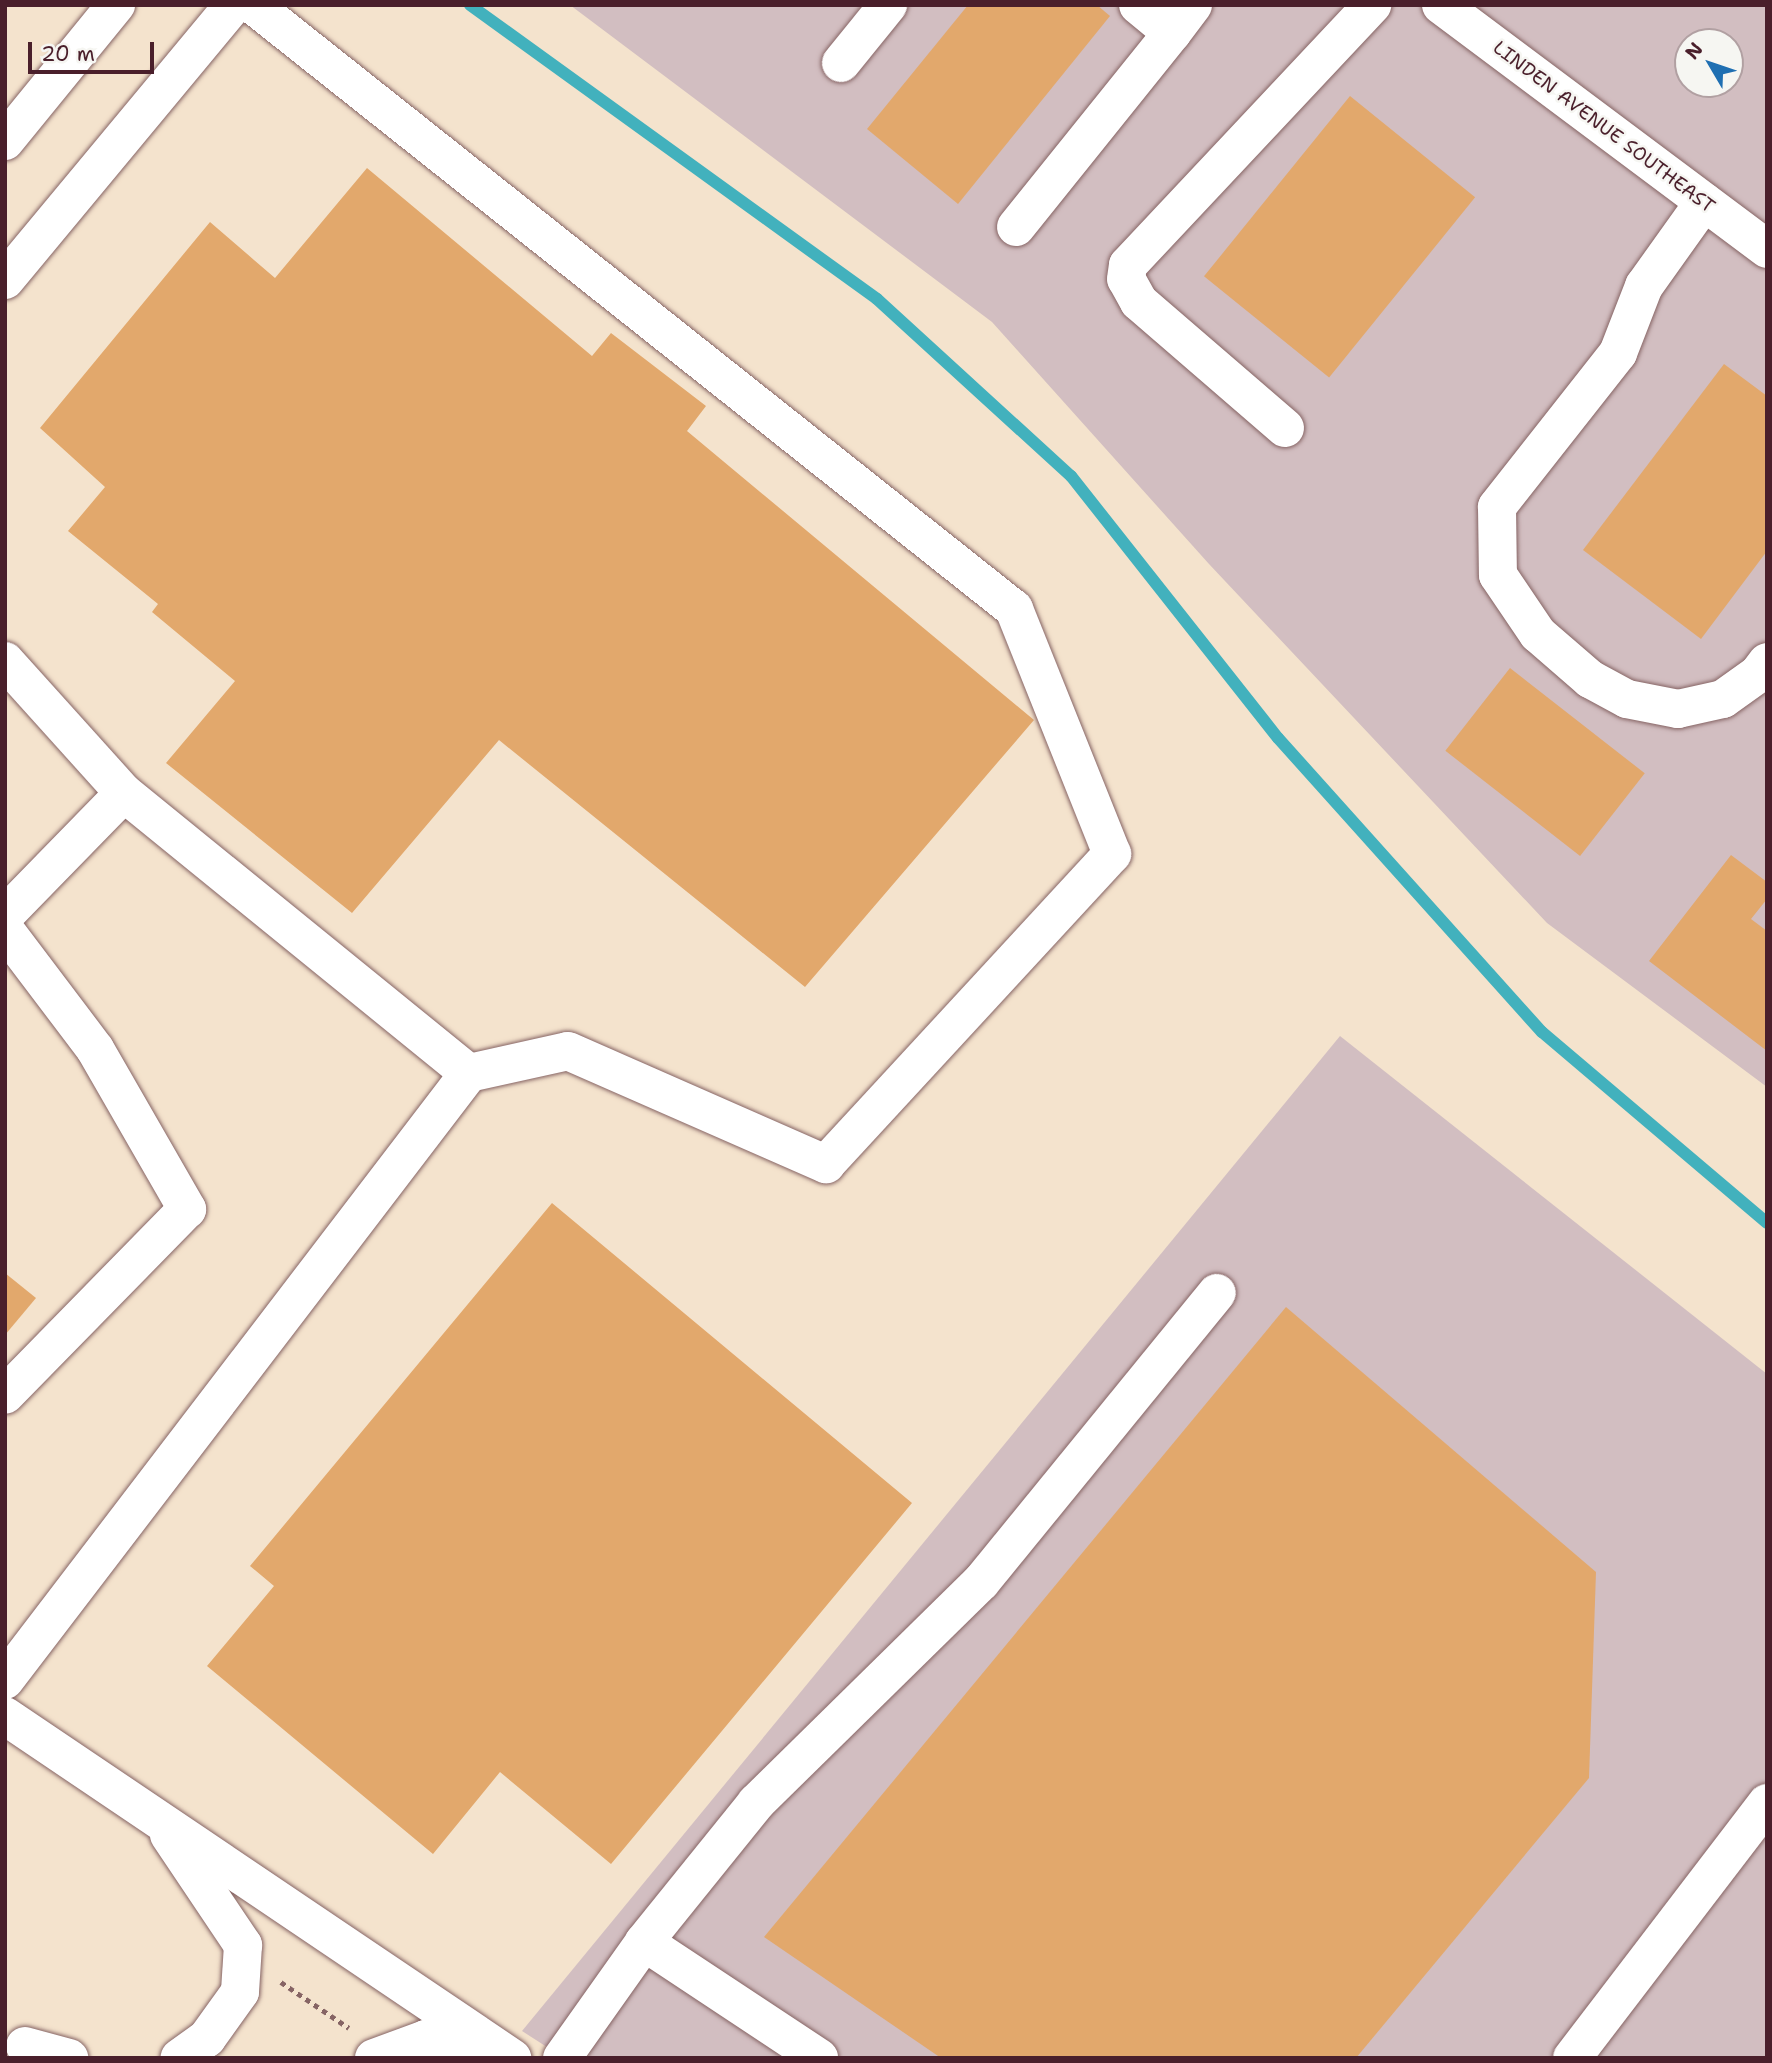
<!DOCTYPE html>
<style>
body{margin:0}
#map{position:relative;width:1772px;height:2063px;overflow:hidden;background:#f4e3cd;font-family:"Shantell Sans",sans-serif}
div>[style]{position:absolute}
.industrial>*{inset:0;background:#d2bec1}
.stream>*{height:12px;margin:-6px;padding:0 6px;transform-origin:6px;border-radius:6px;background:#42b1bd}
.building>*{inset:0;background:#e2a86c;transform-origin:0 0}
.path>*{height:4.5px;margin-top:-2.25px;transform-origin:0;background:repeating-linear-gradient(90deg,#866464 0 5px,transparent 0 10px)}
.roads{filter:drop-shadow(0 0 2px #866464) drop-shadow(0 0 2px #866464)}
.minor>*{height:38px;margin:-19px;padding:0 19px;transform-origin:19px;border-radius:19px;background:#fff}
span{translate:-50% -50%;white-space:nowrap;text-align:center;line-height:1.15;-webkit-text-stroke:5px #f6f6f2;paint-order:stroke}
.street-label{font-size:19px;color:#4a1f2b}
.frame{position:absolute;inset:0;border:7px solid #4a1f2b;pointer-events:none}
.north{position:absolute;left:1674px;top:28px;width:70px;height:70px;box-sizing:border-box;background:#f6f6f2;border:2px solid #b1a0a2;border-radius:50%;rotate:309deg;font-size:19px;font-weight:700;line-height:28px;text-align:center;color:#4a1f2b}
.north::after{content:'';display:block;margin:auto;width:24px;height:32px;background:#1f6fb2;clip-path:polygon(50% 0,100% 100%,50% 72%,0 100%)}
.scale{position:absolute;left:28px;top:42px;width:126px;height:32px;box-sizing:border-box;border:4px solid #4a1f2b;border-top:0;padding-left:9px;font-size:21px;line-height:24px;white-space:nowrap;color:#4a1f2b;-webkit-text-stroke:5px #f6f6f2;paint-order:stroke}
</style>
<div id="map">
<div class="industrial">
<i style="clip-path:polygon(evenodd,570px 5px,1767px 5px,1767px 1087px,1547px 923px,1209px 564px,992px 322px,570px 5px,1688px 42px,1730px 42px,1730px 84px,1688px 84px,1688px 42px)"></i>
<i style="clip-path:polygon(1340px 1036px,1767px 1374px,1767px 2058px,564px 2058px,522px 2031px)"></i>
</div>
<div class="stream">
<i style="left:470px;top:5px;width:502px;rotate:35.84deg"></i>
<i style="left:877px;top:299px;width:263px;rotate:42.4deg"></i>
<i style="left:1071px;top:476px;width:334px;rotate:51.7deg"></i>
<i style="left:1278px;top:738px;width:395px;rotate:48.1deg"></i>
<i style="left:1542px;top:1032px;width:295px;rotate:40.3deg"></i>
</div>
<div class="building">
<i style="clip-path:polygon(968px 5px,1097px 5px,1110px 16px,958px 204px,867px 129px)"></i>
<i style="left:1350px;top:96px;width:161px;height:232px;rotate:39deg"></i>
<i style="clip-path:polygon(367px 168px,592px 356px,611px 333px,706px 406px,687px 431px,1034px 720px,805px 987px,499px 740px,352px 913px,166px 763px,235px 681px,152px 612px,158px 604px,68px 531px,105px 487px,40px 428px,210px 222px,275px 278px)"></i>
<i style="clip-path:polygon(1724px 364px,1767px 396px,1767px 551px,1701px 639px,1583px 550px)"></i>
<i style="left:1510px;top:668px;width:171px;height:105px;rotate:38deg"></i>
<i style="clip-path:polygon(1731px 855px,1767px 882px,1767px 899px,1751px 919px,1767px 931px,1767px 1051px,1649px 961px)"></i>
<i style="clip-path:polygon(552px 1203px,912px 1503px,611px 1864px,500px 1772px,433px 1854px,207px 1666px,274px 1586px,250px 1566px)"></i>
<i style="clip-path:polygon(5px 1273px,36px 1298px,5px 1335px)"></i>
<i style="clip-path:polygon(1286px 1307px,1596px 1572px,1589px 1778px,1356px 2058px,941px 2058px,764px 1937px)"></i>
</div>
<div class="path">
<i style="left:281px;top:1982px;width:82px;rotate:34.1deg"></i>
</div>
<div class="roads">
<div class="minor">
<i style="left:1138px;top:5px;width:44px;rotate:39.5deg"></i>
<i style="left:1172px;top:33px;width:35px;rotate:-53deg"></i>
<i style="left:1441px;top:5px;width:407px;rotate:36.8deg"></i>
<i style="left:841px;top:63px;width:75px;rotate:-51deg"></i>
<i style="left:5px;top:141px;width:176px;rotate:-50.8deg"></i>
<i style="left:1704px;top:202px;width:103px;rotate:125.5deg"></i>
<i style="left:1644px;top:286px;width:72px;rotate:111.2deg"></i>
<i style="left:1618px;top:353px;width:196px;rotate:128.2deg"></i>
<i style="left:1497px;top:507px;width:68px;rotate:89.2deg"></i>
<i style="left:1498px;top:575px;width:71px;rotate:55.9deg"></i>
<i style="left:1538px;top:634px;width:69px;rotate:40.9deg"></i>
<i style="left:1590px;top:679px;width:42px;rotate:28.4deg"></i>
<i style="left:1627px;top:699px;width:52px;rotate:11.1deg"></i>
<i style="left:1678px;top:709px;width:46px;rotate:-12.5deg"></i>
<i style="left:1723px;top:699px;width:43px;rotate:-35.5deg"></i>
<i style="left:1758px;top:674px;width:15px;rotate:-53deg"></i>
<i style="left:1016px;top:227px;width:249px;rotate:-51.2deg"></i>
<i style="left:5px;top:280px;width:357px;rotate:-50.3deg"></i>
<i style="left:1285px;top:428px;width:193px;rotate:-139.2deg"></i>
<i style="left:1139px;top:302px;width:26px;rotate:-119deg"></i>
<i style="left:1126px;top:279px;width:14px;rotate:-82deg"></i>
<i style="left:1128px;top:265px;width:357px;rotate:-46.8deg"></i>
<i style="left:5px;top:661px;width:178px;rotate:48deg"></i>
<i style="left:124px;top:793px;width:444px;rotate:39.1deg"></i>
<i style="left:5px;top:915px;width:170px;rotate:-45.7deg"></i>
<i style="left:5px;top:930px;width:149px;rotate:52.9deg"></i>
<i style="left:95px;top:1049px;width:185px;rotate:60.1deg"></i>
<i style="left:187px;top:1209px;width:260px;rotate:134.4deg"></i>
<i style="left:5px;top:1680px;width:764px;rotate:-52.61deg"></i>
<i style="left:469px;top:1073px;width:101px;rotate:-12.5deg"></i>
<i style="left:568px;top:1051px;width:282px;rotate:23.7deg"></i>
<i style="left:826px;top:1164px;width:422px;rotate:-47.3deg"></i>
<i style="left:1112px;top:854px;width:264px;rotate:-111.8deg"></i>
<i style="left:1014px;top:609px;width:972px;rotate:-141.56deg"></i>
<i style="left:5px;top:1716px;width:612px;rotate:34deg"></i>
<i style="left:169px;top:1835px;width:133px;rotate:56.1deg"></i>
<i style="left:243px;top:1945px;width:47px;rotate:93.7deg"></i>
<i style="left:240px;top:1992px;width:57px;rotate:125.7deg"></i>
<i style="left:207px;top:2038px;width:34px;rotate:144deg"></i>
<i style="left:644px;top:1942px;width:179px;rotate:-51.1deg"></i>
<i style="left:756px;top:1803px;width:315px;rotate:-44.5deg"></i>
<i style="left:981px;top:1582px;width:373px;rotate:-50.8deg"></i>
<i style="left:25px;top:2046px;width:46px;rotate:15.3deg"></i>
<i style="left:374px;top:2058px;width:55px;rotate:-20.1deg"></i>
<i style="left:426px;top:2039px;width:67px;rotate:11.1deg"></i>
<i style="left:562px;top:2058px;width:142px;rotate:-54.7deg"></i>
<i style="left:644px;top:1942px;width:210px;rotate:33.5deg"></i>
<i style="left:1572px;top:2058px;width:321px;rotate:-52.6deg"></i>
</div>
</div>
<div class="street-label">
<span style="left:1604px;top:127px;rotate:37deg">LINDEN AVENUE SOUTHEAST</span>
</div>
<div class="frame"></div>
<div class="north">N</div>
<div class="scale">20 m</div>
</div>
